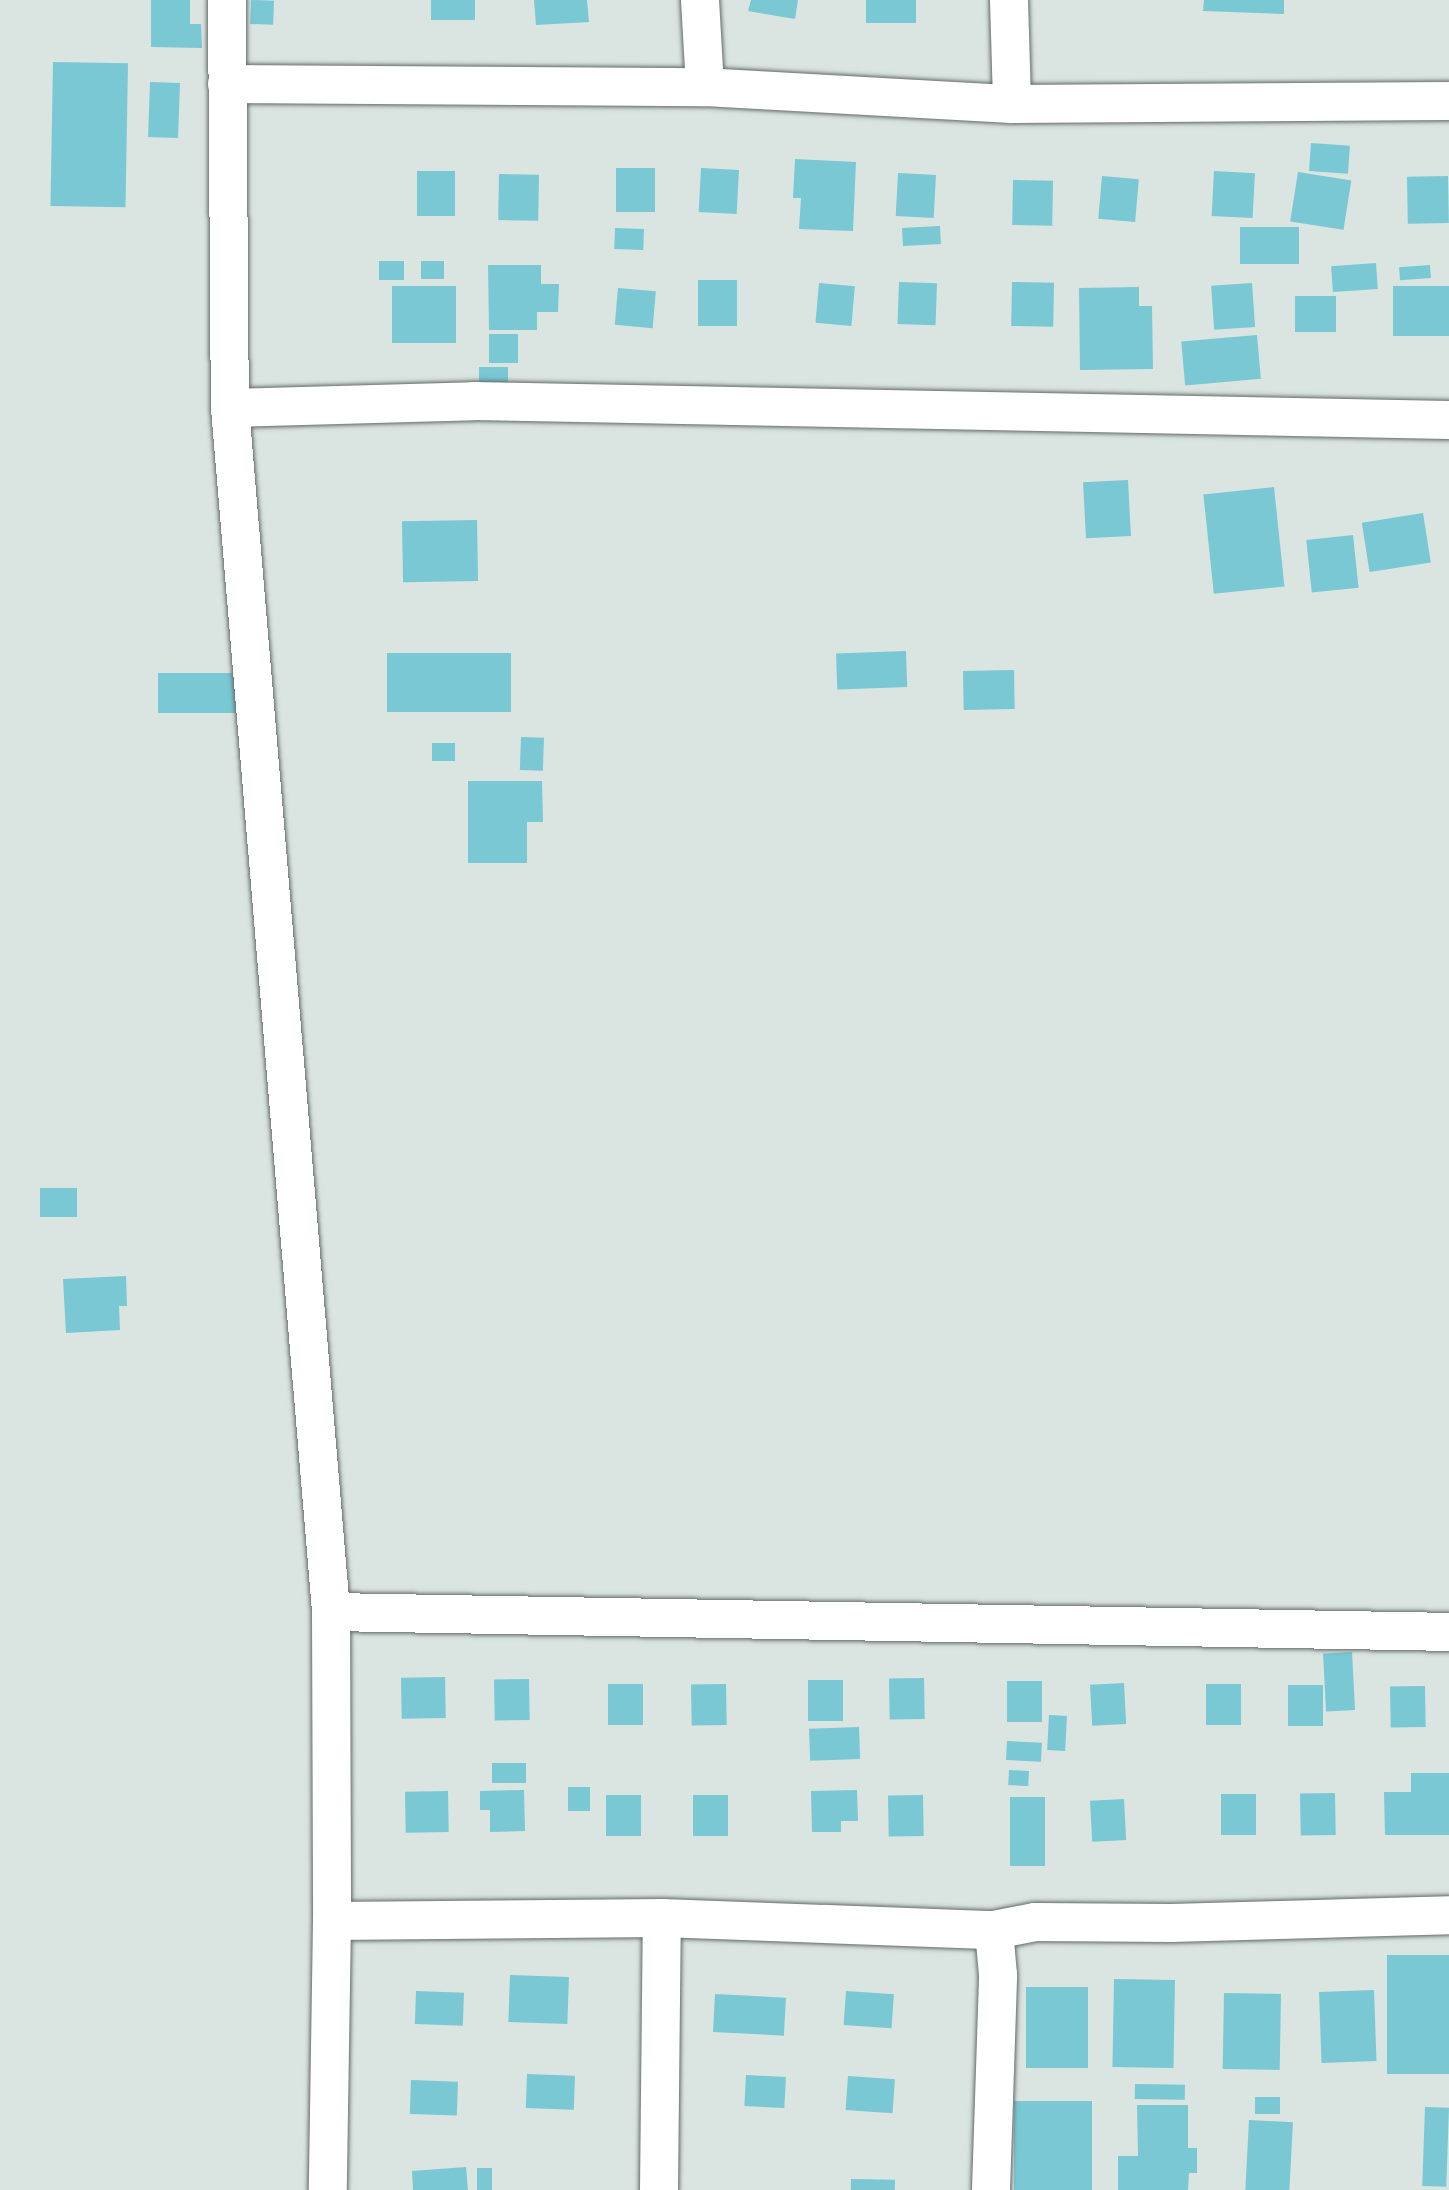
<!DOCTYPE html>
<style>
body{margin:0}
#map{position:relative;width:1449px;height:2190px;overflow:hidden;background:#dae4e1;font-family:Signika,sans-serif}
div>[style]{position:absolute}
.building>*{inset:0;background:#79c8d4;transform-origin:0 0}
.roads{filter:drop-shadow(0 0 2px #636b69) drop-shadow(0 0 2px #636b69)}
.minor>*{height:38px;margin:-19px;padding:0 19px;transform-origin:19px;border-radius:19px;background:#fff}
span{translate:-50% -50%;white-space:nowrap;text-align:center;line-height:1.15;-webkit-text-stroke:5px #e7f1ee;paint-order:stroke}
</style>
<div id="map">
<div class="building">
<i style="clip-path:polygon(151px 0,190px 0,190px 24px,201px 24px,202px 48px,151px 47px)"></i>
<i style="left:251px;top:0;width:23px;height:24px;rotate:2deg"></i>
<i style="left:431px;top:0;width:44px;height:20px"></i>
<i style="clip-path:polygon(534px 0,587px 0,589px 22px,536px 25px)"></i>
<i style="clip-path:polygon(751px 0,798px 0,795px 19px,748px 11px)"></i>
<i style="left:866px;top:0;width:50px;height:23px"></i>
<i style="clip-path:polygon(1204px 0,1284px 0,1284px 14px,1203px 11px)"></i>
<i style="left:53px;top:62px;width:75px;height:144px;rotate:1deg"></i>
<i style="left:150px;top:82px;width:30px;height:55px;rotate:2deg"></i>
<i style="left:1311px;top:143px;width:39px;height:28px;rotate:4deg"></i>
<i style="clip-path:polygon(795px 159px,856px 162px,853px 231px,799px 229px,801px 198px,793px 198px)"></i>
<i style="left:655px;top:168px;width:44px;height:39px;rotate:90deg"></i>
<i style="left:701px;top:168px;width:38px;height:44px;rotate:3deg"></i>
<i style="left:417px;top:171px;width:38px;height:45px"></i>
<i style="left:1214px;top:171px;width:41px;height:45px;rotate:3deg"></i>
<i style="left:1298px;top:172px;width:54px;height:50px;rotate:9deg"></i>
<i style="left:898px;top:173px;width:38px;height:43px;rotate:3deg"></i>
<i style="left:499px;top:174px;width:40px;height:46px;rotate:1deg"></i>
<i style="left:1102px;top:176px;width:37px;height:43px;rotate:5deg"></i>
<i style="left:1448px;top:176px;width:47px;height:41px;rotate:89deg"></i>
<i style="left:1013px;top:180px;width:40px;height:45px;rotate:1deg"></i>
<i style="left:940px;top:226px;width:18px;height:38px;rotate:87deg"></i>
<i style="left:1240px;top:227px;width:59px;height:37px"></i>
<i style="left:615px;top:228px;width:29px;height:21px;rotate:2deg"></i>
<i style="left:379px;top:261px;width:25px;height:19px"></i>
<i style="left:421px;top:261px;width:23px;height:18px"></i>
<i style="left:1376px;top:263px;width:26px;height:45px;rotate:86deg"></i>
<i style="clip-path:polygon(488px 265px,541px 265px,541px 284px,559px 284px,558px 312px,537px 312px,537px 330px,489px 330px)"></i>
<i style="left:1430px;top:265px;width:13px;height:31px;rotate:86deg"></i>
<i style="left:698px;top:280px;width:39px;height:46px"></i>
<i style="left:899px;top:282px;width:38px;height:42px;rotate:2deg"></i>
<i style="left:1012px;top:282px;width:42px;height:44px;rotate:1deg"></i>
<i style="left:819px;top:283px;width:36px;height:40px;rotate:5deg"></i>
<i style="left:1252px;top:283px;width:44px;height:41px;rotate:86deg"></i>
<i style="left:392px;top:286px;width:64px;height:57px"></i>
<i style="left:1449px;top:286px;width:50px;height:56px;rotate:90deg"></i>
<i style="clip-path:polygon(1139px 287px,1139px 306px,1152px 306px,1153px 369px,1080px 370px,1079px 288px)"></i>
<i style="left:618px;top:288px;width:38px;height:37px;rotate:5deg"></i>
<i style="left:1295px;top:296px;width:41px;height:36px"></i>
<i style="left:489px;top:334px;width:29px;height:29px"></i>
<i style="left:1257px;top:335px;width:44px;height:76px;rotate:85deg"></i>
<i style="left:479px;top:367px;width:29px;height:22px"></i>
<i style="left:1128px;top:480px;width:56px;height:45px;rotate:87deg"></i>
<i style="left:1274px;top:487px;width:100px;height:71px;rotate:84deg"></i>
<i style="left:1423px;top:513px;width:50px;height:62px;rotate:81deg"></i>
<i style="left:477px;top:520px;width:61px;height:75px;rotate:89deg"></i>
<i style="left:1353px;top:535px;width:53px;height:47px;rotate:84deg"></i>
<i style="left:906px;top:651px;width:36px;height:70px;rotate:88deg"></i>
<i style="left:387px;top:653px;width:124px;height:59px"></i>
<i style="left:1014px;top:670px;width:39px;height:51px;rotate:89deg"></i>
<i style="left:158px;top:673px;width:111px;height:40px"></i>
<i style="left:521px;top:737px;width:23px;height:33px;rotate:2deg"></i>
<i style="left:432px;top:743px;width:23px;height:18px"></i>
<i style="clip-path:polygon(468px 781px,542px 781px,543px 822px,527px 822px,527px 863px,468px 863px)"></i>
<i style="left:40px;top:1188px;width:37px;height:29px"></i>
<i style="clip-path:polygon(126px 1276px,127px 1306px,119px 1306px,120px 1330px,66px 1333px,63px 1279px)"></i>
<i style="left:1352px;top:1652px;width:58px;height:29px;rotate:87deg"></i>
<i style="left:445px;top:1677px;width:41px;height:44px;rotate:89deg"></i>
<i style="left:924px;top:1678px;width:41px;height:35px;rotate:89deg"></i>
<i style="left:529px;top:1679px;width:41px;height:35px;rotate:89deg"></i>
<i style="left:808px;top:1680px;width:35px;height:41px"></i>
<i style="left:1007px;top:1681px;width:35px;height:41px"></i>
<i style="left:1124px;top:1683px;width:41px;height:34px;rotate:87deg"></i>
<i style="left:608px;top:1684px;width:35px;height:41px"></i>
<i style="left:726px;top:1684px;width:41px;height:35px;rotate:89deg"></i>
<i style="left:1206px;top:1684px;width:35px;height:41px"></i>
<i style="left:1288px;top:1685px;width:35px;height:41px"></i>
<i style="left:1425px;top:1686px;width:41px;height:35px;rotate:89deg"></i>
<i style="left:1049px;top:1715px;width:18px;height:35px;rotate:3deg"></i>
<i style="left:859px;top:1727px;width:32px;height:50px;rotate:88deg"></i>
<i style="left:1007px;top:1741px;width:35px;height:19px;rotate:3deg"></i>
<i style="left:492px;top:1763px;width:34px;height:20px"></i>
<i style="left:1009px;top:1770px;width:20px;height:15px;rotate:3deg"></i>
<i style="clip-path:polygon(1411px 1773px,1449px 1773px,1449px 1835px,1385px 1835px,1384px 1792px,1411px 1792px)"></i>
<i style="left:568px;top:1787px;width:22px;height:24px"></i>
<i style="clip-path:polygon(524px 1790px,525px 1831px,490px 1832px,490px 1810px,480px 1810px,480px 1791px)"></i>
<i style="clip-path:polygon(857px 1790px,858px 1821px,841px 1821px,841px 1832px,812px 1832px,811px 1791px)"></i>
<i style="left:448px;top:1791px;width:41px;height:43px;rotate:89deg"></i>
<i style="left:1335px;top:1793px;width:42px;height:35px;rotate:89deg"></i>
<i style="left:1221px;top:1794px;width:35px;height:41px"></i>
<i style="left:606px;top:1795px;width:35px;height:41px"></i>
<i style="left:693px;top:1795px;width:35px;height:41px"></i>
<i style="left:923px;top:1795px;width:41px;height:35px;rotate:89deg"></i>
<i style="left:1010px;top:1797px;width:35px;height:69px"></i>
<i style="left:1124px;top:1799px;width:41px;height:34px;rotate:87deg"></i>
<i style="left:1449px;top:1955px;width:119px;height:62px;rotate:90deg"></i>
<i style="left:510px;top:1975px;width:59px;height:47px;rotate:2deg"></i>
<i style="left:1114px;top:1979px;width:61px;height:88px;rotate:1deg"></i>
<i style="left:1026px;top:1987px;width:62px;height:81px"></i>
<i style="left:1374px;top:1990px;width:71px;height:55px;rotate:88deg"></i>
<i style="left:416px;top:1991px;width:48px;height:33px;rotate:2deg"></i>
<i style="left:846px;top:1991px;width:48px;height:34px;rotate:4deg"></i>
<i style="left:1224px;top:1993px;width:57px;height:76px;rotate:1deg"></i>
<i style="left:715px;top:1994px;width:71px;height:38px;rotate:3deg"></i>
<i style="left:527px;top:2074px;width:48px;height:34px;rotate:2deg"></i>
<i style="left:746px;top:2075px;width:40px;height:31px;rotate:3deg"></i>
<i style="left:848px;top:2076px;width:47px;height:34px;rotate:4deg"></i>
<i style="left:411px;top:2080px;width:47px;height:34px;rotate:2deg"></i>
<i style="left:1135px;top:2084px;width:50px;height:15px;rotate:1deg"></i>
<i style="left:1255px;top:2097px;width:25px;height:17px"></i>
<i style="left:1014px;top:2101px;width:78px;height:89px"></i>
<i style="clip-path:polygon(1137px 2105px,1188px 2105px,1188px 2148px,1197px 2148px,1197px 2173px,1189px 2173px,1188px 2190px,1118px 2190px,1118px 2156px,1138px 2156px)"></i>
<i style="left:1425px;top:2107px;width:24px;height:79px;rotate:2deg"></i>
<i style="left:1249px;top:2120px;width:44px;height:70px;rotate:3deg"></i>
<i style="clip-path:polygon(466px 2167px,468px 2190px,413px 2190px,412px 2171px)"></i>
<i style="left:477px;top:2168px;width:15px;height:22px"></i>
<i style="left:851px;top:2179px;width:44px;height:11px;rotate:1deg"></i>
</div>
<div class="roads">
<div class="minor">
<i style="left:227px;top:0;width:408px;rotate:89.6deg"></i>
<i style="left:230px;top:408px;width:1208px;rotate:85.2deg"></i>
<i style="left:331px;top:1612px;width:309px;rotate:89.8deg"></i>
<i style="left:332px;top:1921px;width:269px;rotate:90.9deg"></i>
<i style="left:700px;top:0;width:87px;rotate:86.7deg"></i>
<i style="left:1009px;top:0;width:104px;rotate:88.3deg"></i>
<i style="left:227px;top:84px;width:478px;rotate:0.4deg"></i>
<i style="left:705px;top:87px;width:307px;rotate:3.2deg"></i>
<i style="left:1012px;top:104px;width:437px;rotate:-0.4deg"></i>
<i style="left:230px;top:408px;width:244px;rotate:-1.6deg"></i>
<i style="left:474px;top:401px;width:975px;rotate:1.12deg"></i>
<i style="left:331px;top:1612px;width:1118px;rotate:1.02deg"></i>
<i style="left:332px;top:1921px;width:330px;rotate:-0.5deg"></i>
<i style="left:662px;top:1918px;width:332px;rotate:2.1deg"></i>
<i style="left:994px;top:1930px;width:42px;rotate:-11deg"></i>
<i style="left:1035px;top:1922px;width:136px;rotate:0.4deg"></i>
<i style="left:1171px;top:1923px;width:278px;rotate:-1.6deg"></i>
<i style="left:659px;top:2190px;width:272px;rotate:-89.4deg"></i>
<i style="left:991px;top:2190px;width:215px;rotate:-88.1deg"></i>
<i style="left:998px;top:1975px;width:45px;rotate:-95.1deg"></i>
</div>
</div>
</div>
